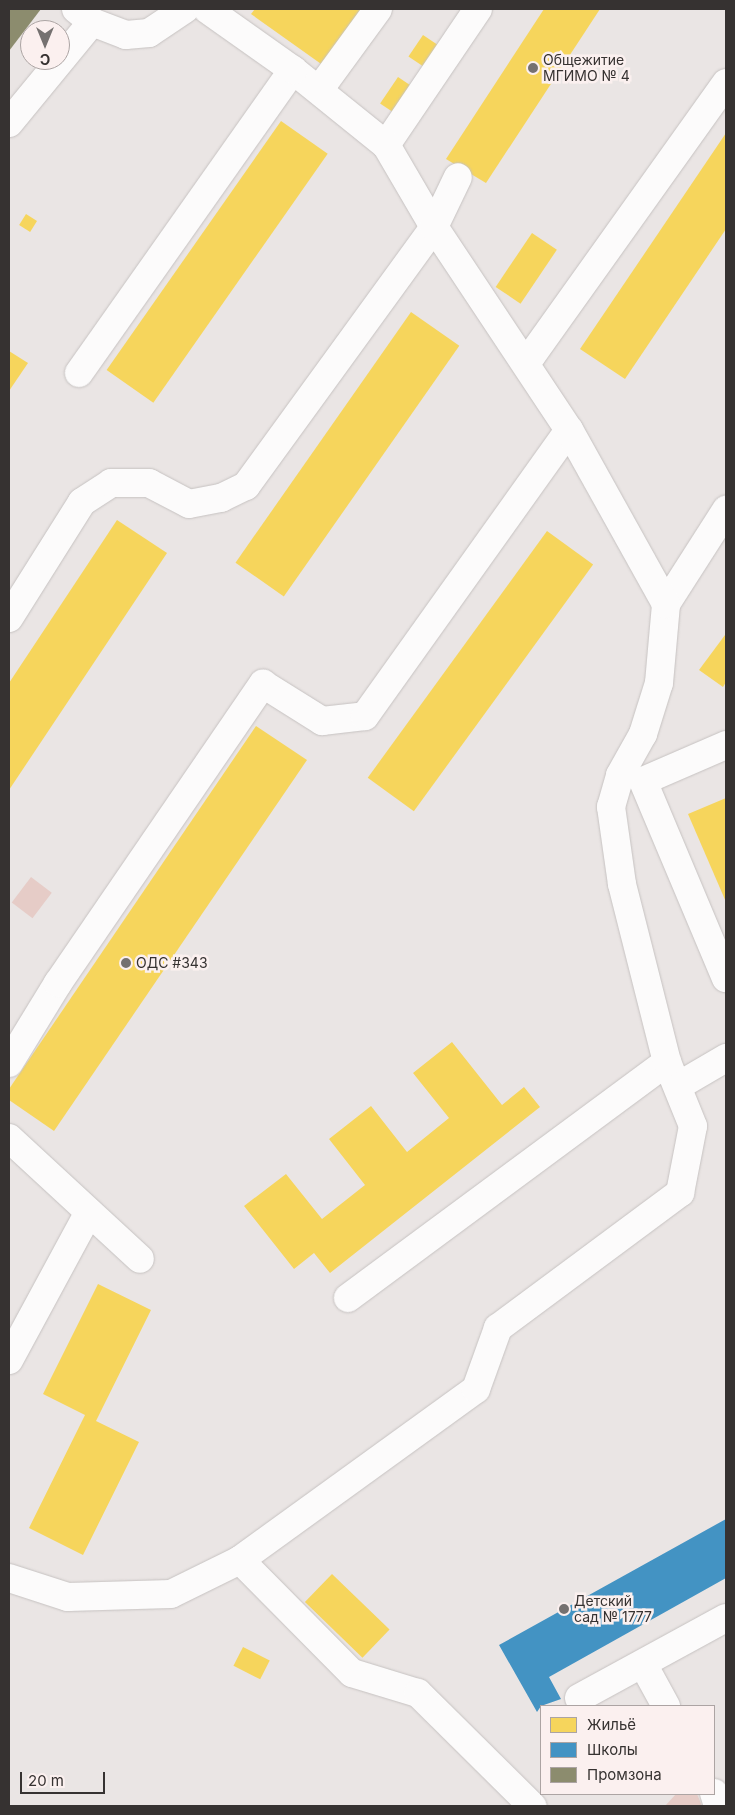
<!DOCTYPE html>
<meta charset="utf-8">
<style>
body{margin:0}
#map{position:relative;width:735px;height:1815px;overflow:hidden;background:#eae5e4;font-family:Inter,sans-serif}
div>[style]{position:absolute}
.green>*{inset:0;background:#e6ccc7;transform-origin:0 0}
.homes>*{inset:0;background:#f6d55c;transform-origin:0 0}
.schools>*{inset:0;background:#4393c3}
.industry>*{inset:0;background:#8c8c6e}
.roads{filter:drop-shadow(0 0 1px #c6c2c1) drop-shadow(0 0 1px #c6c2c1)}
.minor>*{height:28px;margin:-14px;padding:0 14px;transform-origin:14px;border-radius:14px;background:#fcfbfb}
.dots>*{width:14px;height:14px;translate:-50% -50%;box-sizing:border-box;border:2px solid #fbf0ef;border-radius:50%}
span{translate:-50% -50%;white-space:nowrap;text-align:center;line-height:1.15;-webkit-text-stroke:5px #fbf0ef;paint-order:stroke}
.poi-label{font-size:14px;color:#363231}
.left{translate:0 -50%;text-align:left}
.frame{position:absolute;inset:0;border:10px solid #363231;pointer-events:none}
.legend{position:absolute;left:540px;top:1705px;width:175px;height:90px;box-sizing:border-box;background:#fbf0ef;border:1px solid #aca4a3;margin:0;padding:6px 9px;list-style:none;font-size:15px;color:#363231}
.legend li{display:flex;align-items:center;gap:10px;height:25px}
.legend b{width:25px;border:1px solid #aca4a3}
.north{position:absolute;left:20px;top:20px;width:50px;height:50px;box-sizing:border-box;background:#fbf0ef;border:1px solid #aca4a3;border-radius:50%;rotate:180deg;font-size:14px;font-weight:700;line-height:20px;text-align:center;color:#363231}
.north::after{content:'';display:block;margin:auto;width:18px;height:22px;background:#757170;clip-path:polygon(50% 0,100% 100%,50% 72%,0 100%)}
.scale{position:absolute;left:20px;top:1772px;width:85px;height:22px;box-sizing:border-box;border:2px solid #363231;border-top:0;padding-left:6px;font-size:15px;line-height:18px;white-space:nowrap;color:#363231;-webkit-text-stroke:4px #fbf0ef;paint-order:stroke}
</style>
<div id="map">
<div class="green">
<i style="left:31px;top:877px;width:26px;height:32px;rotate:37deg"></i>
<i style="clip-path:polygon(676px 1794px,697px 1794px,702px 1806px,665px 1806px)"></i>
</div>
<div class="homes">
<i style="clip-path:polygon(255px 9px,365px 9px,324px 66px,251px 14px)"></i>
<i style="clip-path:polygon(544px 9px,600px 9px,486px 183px,446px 159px)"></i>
<i style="left:423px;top:35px;width:18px;height:26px;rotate:34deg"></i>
<i style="left:398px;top:77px;width:18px;height:32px;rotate:34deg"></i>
<i style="left:281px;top:121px;width:57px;height:304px;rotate:35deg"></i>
<i style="clip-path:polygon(726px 133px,726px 229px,625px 379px,580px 349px)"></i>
<i style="left:26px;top:214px;width:13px;height:13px;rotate:32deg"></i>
<i style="left:532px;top:233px;width:30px;height:65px;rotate:34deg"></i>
<i style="left:411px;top:312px;width:59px;height:306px;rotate:35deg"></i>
<i style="clip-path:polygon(9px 351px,28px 363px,9px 391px)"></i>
<i style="clip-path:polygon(117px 520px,167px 553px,9px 790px,9px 683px)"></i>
<i style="left:547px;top:531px;width:57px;height:305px;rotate:36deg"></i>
<i style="clip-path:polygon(725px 635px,726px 682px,723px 687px,699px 670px)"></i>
<i style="clip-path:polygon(256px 726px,307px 760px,54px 1131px,9px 1100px,9px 1089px)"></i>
<i style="clip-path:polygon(726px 798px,726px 902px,688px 814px)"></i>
<i style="clip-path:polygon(452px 1042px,502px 1105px,524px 1087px,540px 1107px,330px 1273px,314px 1253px,294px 1269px,244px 1206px,286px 1174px,322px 1219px,365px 1185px,329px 1139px,371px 1106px,407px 1152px,449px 1118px,413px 1073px)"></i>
<i style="clip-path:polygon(98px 1284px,151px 1310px,96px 1421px,139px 1442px,83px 1555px,29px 1528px,85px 1415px,43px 1394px)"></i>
<i style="left:332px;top:1574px;width:80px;height:39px;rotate:44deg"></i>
<i style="left:243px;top:1647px;width:30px;height:21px;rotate:27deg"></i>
</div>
<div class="schools">
<i style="clip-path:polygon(726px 1519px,726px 1578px,549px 1677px,561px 1699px,541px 1706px,537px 1712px,499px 1645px)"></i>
</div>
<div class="industry">
<i style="clip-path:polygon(9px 9px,41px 9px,9px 51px)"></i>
</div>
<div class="roads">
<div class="minor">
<i style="left:76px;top:9px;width:21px;rotate:39deg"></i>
<i style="left:92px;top:22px;width:36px;rotate:21deg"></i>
<i style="left:126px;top:35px;width:23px;rotate:-5deg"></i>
<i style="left:149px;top:33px;width:43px;rotate:-33.7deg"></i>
<i style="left:319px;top:90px;width:100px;rotate:-53.9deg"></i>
<i style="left:9px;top:123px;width:131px;rotate:-50.6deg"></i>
<i style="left:386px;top:145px;width:164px;rotate:-55.9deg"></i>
<i style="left:524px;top:360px;width:9px;rotate:-32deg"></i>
<i style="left:532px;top:355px;width:334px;rotate:-54.5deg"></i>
<i style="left:79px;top:373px;width:371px;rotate:-54.8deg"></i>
<i style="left:666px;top:604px;width:112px;rotate:-57.4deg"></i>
<i style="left:9px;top:618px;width:137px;rotate:-57.8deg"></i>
<i style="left:82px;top:502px;width:35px;rotate:-33deg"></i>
<i style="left:111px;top:483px;width:38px"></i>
<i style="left:149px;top:483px;width:45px;rotate:27.7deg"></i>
<i style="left:189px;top:504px;width:33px;rotate:-11deg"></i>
<i style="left:221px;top:498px;width:28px;rotate:-26deg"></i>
<i style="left:246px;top:486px;width:320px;rotate:-54deg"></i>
<i style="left:434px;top:227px;width:95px;rotate:-120.3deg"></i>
<i style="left:386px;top:145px;width:119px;rotate:-141.1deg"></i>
<i style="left:293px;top:70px;width:105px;rotate:-144.7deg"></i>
<i style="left:726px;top:745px;width:90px;rotate:156.6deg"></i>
<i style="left:643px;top:781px;width:214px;rotate:67.2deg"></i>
<i style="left:9px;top:1063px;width:94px;rotate:-58.5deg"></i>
<i style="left:58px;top:983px;width:363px;rotate:-55.6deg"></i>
<i style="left:263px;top:684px;width:70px;rotate:32.1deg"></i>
<i style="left:322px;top:721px;width:43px;rotate:-6.6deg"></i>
<i style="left:365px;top:716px;width:351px;rotate:-54.5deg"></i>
<i style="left:678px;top:1086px;width:56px;rotate:-30.3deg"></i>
<i style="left:9px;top:1138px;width:178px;rotate:42.7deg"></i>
<i style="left:348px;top:1298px;width:397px;rotate:-36.5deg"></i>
<i style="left:9px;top:1360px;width:168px;rotate:-61.6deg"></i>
<i style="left:240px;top:1560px;width:291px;rotate:-35.9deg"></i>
<i style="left:476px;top:1389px;width:65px;rotate:-70.2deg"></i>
<i style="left:498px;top:1328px;width:227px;rotate:-36.6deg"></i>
<i style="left:680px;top:1193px;width:68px;rotate:-79deg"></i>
<i style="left:693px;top:1126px;width:69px;rotate:-112.1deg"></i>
<i style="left:667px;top:1062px;width:184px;rotate:-104.2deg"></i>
<i style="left:622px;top:884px;width:78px;rotate:-98.1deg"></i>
<i style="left:611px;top:807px;width:33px;rotate:-74deg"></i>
<i style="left:620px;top:775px;width:47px;rotate:-60.7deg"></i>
<i style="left:643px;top:734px;width:53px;rotate:-72.6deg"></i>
<i style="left:659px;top:683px;width:79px;rotate:-84.9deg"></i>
<i style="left:666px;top:604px;width:199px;rotate:-119.1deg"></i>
<i style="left:569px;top:430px;width:244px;rotate:-123.6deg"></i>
<i style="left:434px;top:227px;width:55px;rotate:-64.4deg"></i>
<i style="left:9px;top:1578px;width:62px;rotate:17.9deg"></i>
<i style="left:68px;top:1597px;width:103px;rotate:-1.7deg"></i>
<i style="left:171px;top:1594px;width:77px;rotate:-26.2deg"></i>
<i style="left:240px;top:1560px;width:159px;rotate:45.3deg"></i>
<i style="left:352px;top:1673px;width:69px;rotate:16.9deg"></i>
<i style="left:418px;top:1693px;width:161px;rotate:44.7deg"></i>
<i style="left:643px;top:1664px;width:48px;rotate:61.3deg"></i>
<i style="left:579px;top:1698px;width:167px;rotate:-28.6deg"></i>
<i style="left:714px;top:1793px;width:14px;rotate:73deg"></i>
</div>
</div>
<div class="dots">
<i style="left:533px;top:68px;background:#757170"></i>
<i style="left:126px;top:963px;background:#757170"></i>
<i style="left:564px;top:1609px;background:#757170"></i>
</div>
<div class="poi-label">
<span class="left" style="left:543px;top:68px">Общежитие<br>МГИМО № 4</span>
<span class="left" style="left:136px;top:963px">ОДС #343</span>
<span class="left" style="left:574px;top:1609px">Детский<br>сад № 1777</span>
</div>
<div class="frame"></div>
<ul class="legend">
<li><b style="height:14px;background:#f6d55c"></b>Жильё</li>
<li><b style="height:14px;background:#4393c3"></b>Школы</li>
<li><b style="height:14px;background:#8c8c6e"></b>Промзона</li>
</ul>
<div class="north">С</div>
<div class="scale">20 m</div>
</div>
